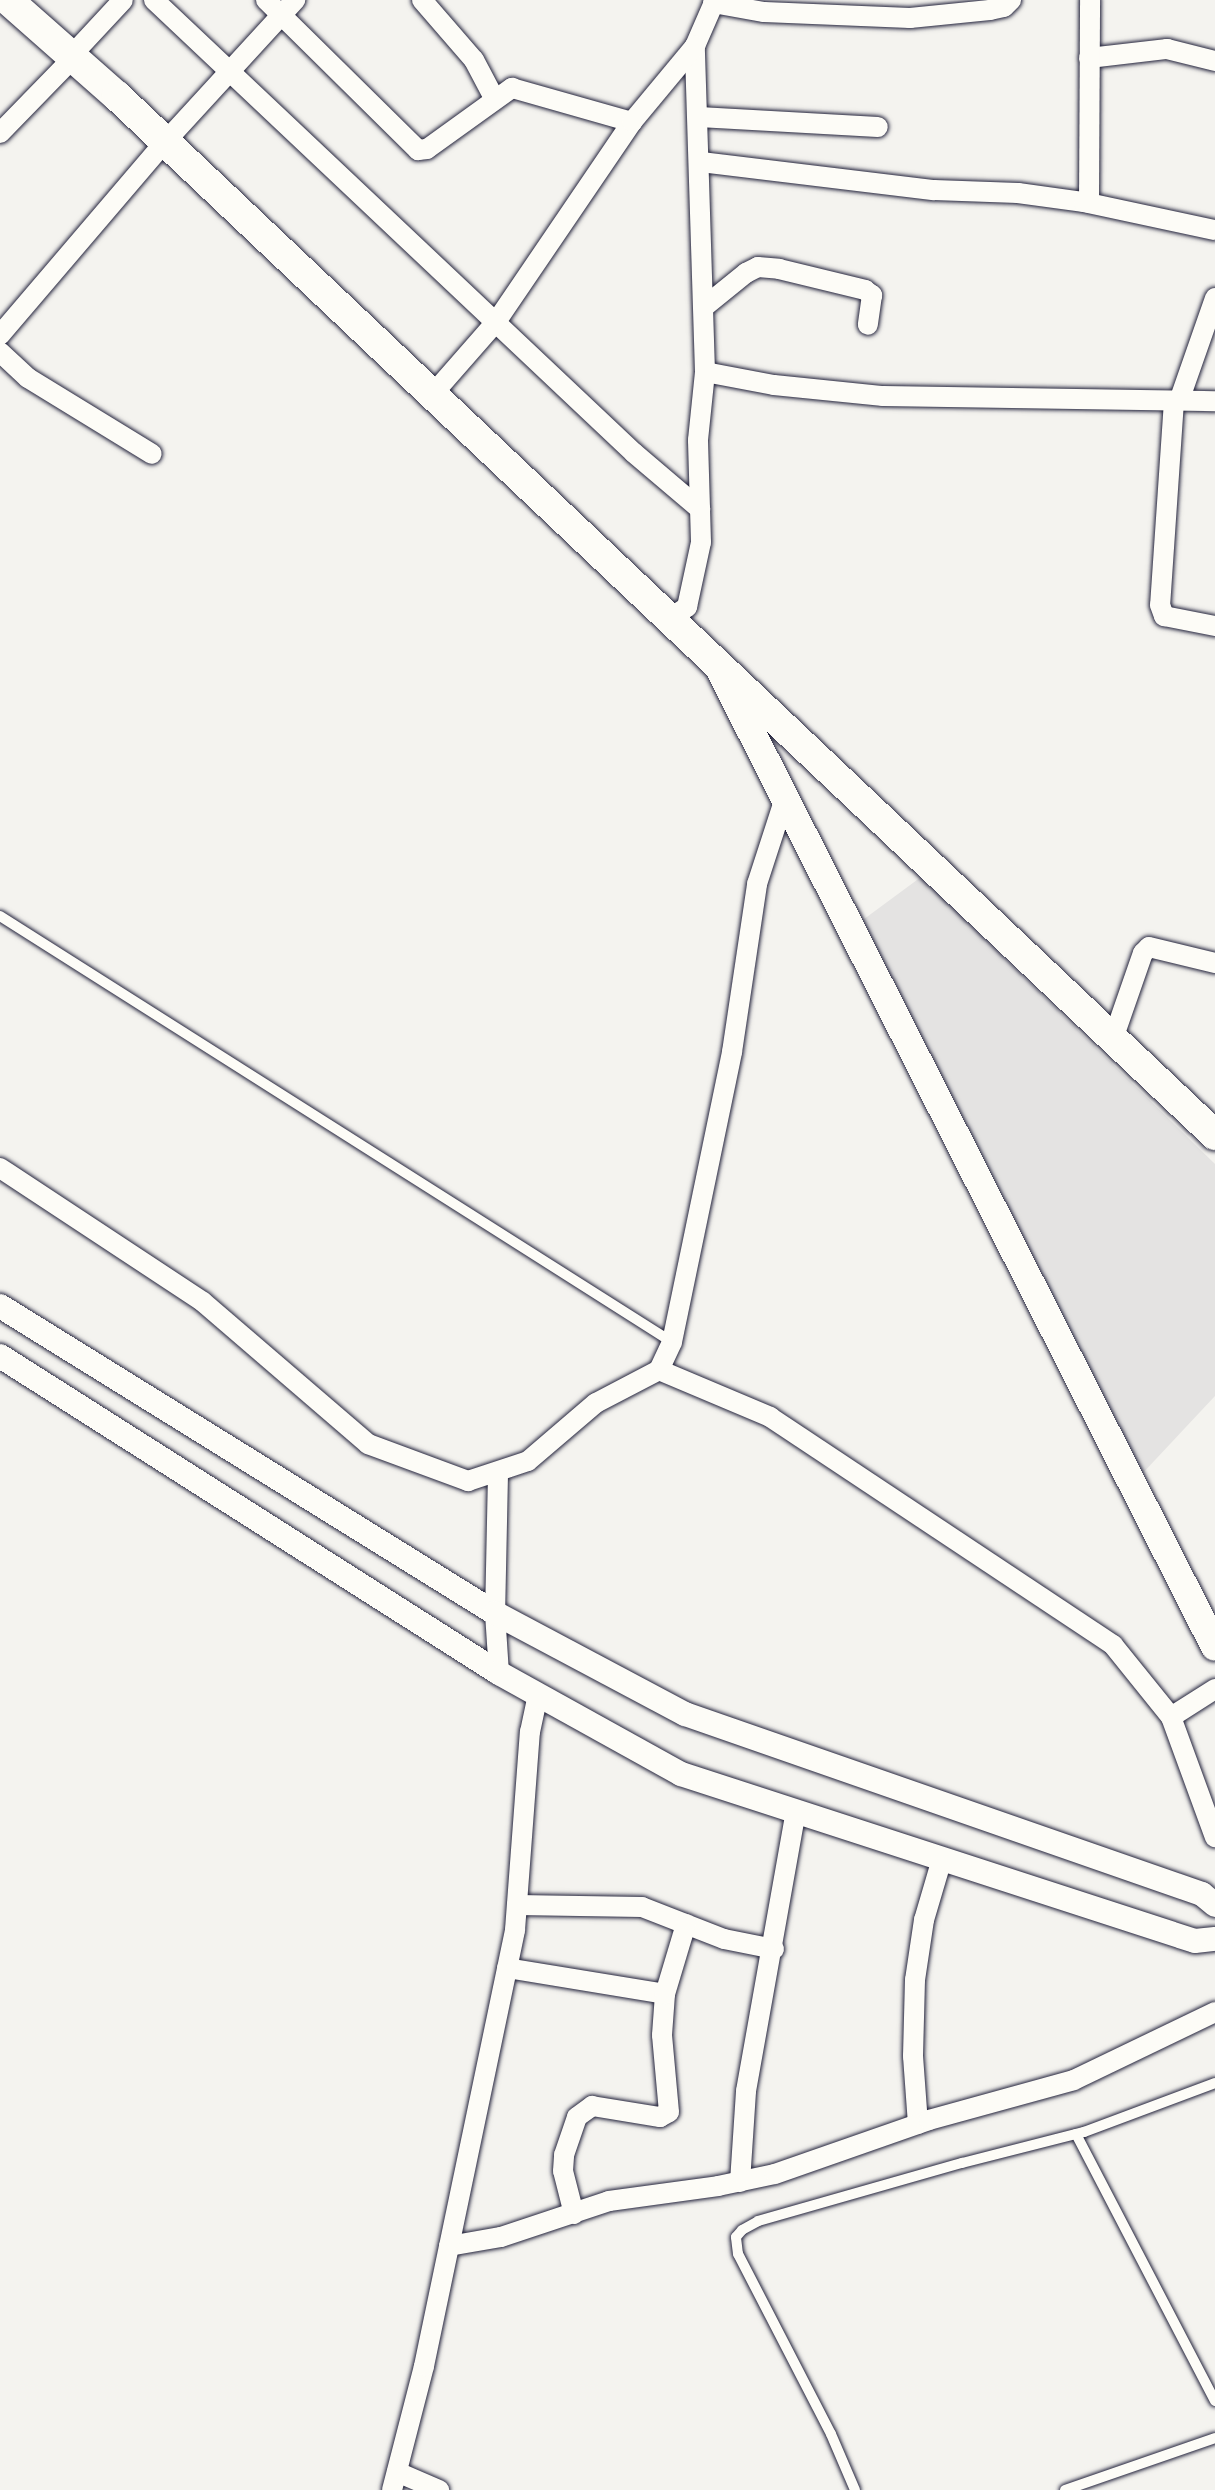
<!DOCTYPE html>
<style>
body{margin:0}
#map{position:relative;width:1215px;height:2490px;overflow:hidden;background:#f4f3ef;font-family:"Comic Neue",sans-serif}
div>[style]{position:absolute}
.built>*{inset:0;background:#e4e3e2}
.roads{filter:drop-shadow(0 0 2px #22223b) drop-shadow(0 0 2px #22223b)}
.service>*{height:10px;margin:-5px;padding:0 5px;transform-origin:5px;border-radius:5px;background:#fdfcf7}
.minor>*{height:20px;margin:-10px;padding:0 10px;transform-origin:10px;border-radius:10px;background:#fdfcf7}
.tertiary>*{height:24px;margin:-12px;padding:0 12px;transform-origin:12px;border-radius:12px;background:#fdfcf7}
.secondary>*{height:28px;margin:-14px;padding:0 14px;transform-origin:14px;border-radius:14px;background:#fdfcf7}
.primary>*{height:30px;margin:-15px;padding:0 15px;transform-origin:15px;border-radius:15px;background:#fdfcf7}
span{translate:-50% -50%;white-space:nowrap;text-align:center;line-height:1.15;-webkit-text-stroke:8px #fdfcf7;paint-order:stroke}
</style>
<div id="map">
<div class="built">
<i style="clip-path:polygon(921px 877px,1215px 1164px,1215px 1396px,1141px 1475px,856px 925px)"></i>
</div>
<div class="roads">
<div class="service">
<i style="left:0;top:916px;width:796px;rotate:32.37deg"></i>
<i style="left:1076px;top:2134px;width:301px;rotate:62.5deg"></i>
<i style="left:855px;top:2490px;width:61px;rotate:-113.2deg"></i>
<i style="left:831px;top:2434px;width:203px;rotate:-117.3deg"></i>
<i style="left:738px;top:2254px;width:17px;rotate:-97deg"></i>
<i style="left:736px;top:2237px;width:9px;rotate:-49deg"></i>
<i style="left:742px;top:2230px;width:18px;rotate:-29deg"></i>
<i style="left:758px;top:2221px;width:212px;rotate:-15.9deg"></i>
<i style="left:962px;top:2163px;width:126px;rotate:-14.3deg"></i>
<i style="left:1084px;top:2132px;width:140px;rotate:-20.5deg"></i>
<i style="left:1065px;top:2490px;width:159px;rotate:-19.1deg"></i>
</div>
<div class="minor">
<i style="left:154px;top:0;width:660px;rotate:43.34deg"></i>
<i style="left:634px;top:453px;width:87px;rotate:40.3deg"></i>
<i style="left:266px;top:0;width:214px;rotate:44.6deg"></i>
<i style="left:418px;top:150px;width:9px;rotate:-6deg"></i>
<i style="left:427px;top:149px;width:105px;rotate:-35.7deg"></i>
<i style="left:512px;top:88px;width:125px;rotate:15.8deg"></i>
<i style="left:422px;top:0;width:79px;rotate:49.1deg"></i>
<i style="left:474px;top:60px;width:43px;rotate:62.2deg"></i>
<i style="left:713px;top:3px;width:52px;rotate:10deg"></i>
<i style="left:764px;top:12px;width:146px;rotate:2.4deg"></i>
<i style="left:910px;top:18px;width:80px;rotate:-5.7deg"></i>
<i style="left:990px;top:10px;width:14px;rotate:-12deg"></i>
<i style="left:1004px;top:7px;width:10px;rotate:-45deg"></i>
<i style="left:71px;top:56px;width:76px;rotate:-47.1deg"></i>
<i style="left:1089px;top:58px;width:79px;rotate:-6.6deg"></i>
<i style="left:1167px;top:49px;width:49px;rotate:14deg"></i>
<i style="left:699px;top:117px;width:179px;rotate:3.2deg"></i>
<i style="left:0;top:133px;width:105px;rotate:-45.8deg"></i>
<i style="left:701px;top:162px;width:235px;rotate:6.9deg"></i>
<i style="left:934px;top:190px;width:84px;rotate:2deg"></i>
<i style="left:1018px;top:193px;width:67px;rotate:7.8deg"></i>
<i style="left:1084px;top:202px;width:134px;rotate:12.1deg"></i>
<i style="left:1089px;top:203px;width:203px;rotate:-89.7deg"></i>
<i style="left:704px;top:307px;width:54px;rotate:-39deg"></i>
<i style="left:746px;top:273px;width:13px;rotate:-27deg"></i>
<i style="left:758px;top:267px;width:21px;rotate:5deg"></i>
<i style="left:779px;top:269px;width:89px;rotate:13.7deg"></i>
<i style="left:865px;top:290px;width:9px;rotate:36deg"></i>
<i style="left:872px;top:295px;width:30px;rotate:98deg"></i>
<i style="left:0;top:335px;width:254px;rotate:-49.5deg"></i>
<i style="left:165px;top:142px;width:193px;rotate:-47.5deg"></i>
<i style="left:0;top:352px;width:38px;rotate:43deg"></i>
<i style="left:28px;top:378px;width:145px;rotate:31.5deg"></i>
<i style="left:705px;top:372px;width:326px;rotate:-91.8deg"></i>
<i style="left:695px;top:46px;width:50px;rotate:-66.5deg"></i>
<i style="left:432px;top:395px;width:97px;rotate:-48.8deg"></i>
<i style="left:496px;top:322px;width:242px;rotate:-55.8deg"></i>
<i style="left:632px;top:122px;width:99px;rotate:-50.3deg"></i>
<i style="left:1174px;top:401px;width:204px;rotate:93.9deg"></i>
<i style="left:1160px;top:605px;width:12px;rotate:70deg"></i>
<i style="left:1164px;top:616px;width:52px;rotate:11.1deg"></i>
<i style="left:1179px;top:401px;width:109px;rotate:-70.7deg"></i>
<i style="left:669px;top:619px;width:22px;rotate:-34deg"></i>
<i style="left:687px;top:607px;width:66px;rotate:-77.8deg"></i>
<i style="left:701px;top:542px;width:102px;rotate:-91.7deg"></i>
<i style="left:698px;top:440px;width:68px;rotate:-84.1deg"></i>
<i style="left:705px;top:372px;width:70px;rotate:10.7deg"></i>
<i style="left:774px;top:385px;width:110px;rotate:5.8deg"></i>
<i style="left:883px;top:396px;width:332px;rotate:0.9deg"></i>
<i style="left:1113px;top:1039px;width:91px;rotate:-70.8deg"></i>
<i style="left:1143px;top:953px;width:8px;rotate:-45deg"></i>
<i style="left:1149px;top:947px;width:68px;rotate:13.6deg"></i>
<i style="left:0;top:1168px;width:243px;rotate:33.4deg"></i>
<i style="left:203px;top:1302px;width:218px;rotate:40.7deg"></i>
<i style="left:368px;top:1444px;width:107px;rotate:20.3deg"></i>
<i style="left:468px;top:1481px;width:63px;rotate:-18.4deg"></i>
<i style="left:528px;top:1461px;width:89px;rotate:-40.5deg"></i>
<i style="left:596px;top:1403px;width:71px;rotate:-27.6deg"></i>
<i style="left:659px;top:1370px;width:31px;rotate:-65deg"></i>
<i style="left:672px;top:1342px;width:296px;rotate:-78.3deg"></i>
<i style="left:732px;top:1052px;width:170px;rotate:-81.5deg"></i>
<i style="left:757px;top:884px;width:87px;rotate:-72deg"></i>
<i style="left:659px;top:1370px;width:121px;rotate:22.9deg"></i>
<i style="left:770px;top:1417px;width:412px;rotate:33.6deg"></i>
<i style="left:1113px;top:1645px;width:92px;rotate:51.1deg"></i>
<i style="left:1171px;top:1717px;width:128px;rotate:69.9deg"></i>
<i style="left:498px;top:1474px;width:139px;rotate:91.2deg"></i>
<i style="left:495px;top:1613px;width:60px;rotate:86.2deg"></i>
<i style="left:1171px;top:1717px;width:52px;rotate:-32.5deg"></i>
<i style="left:517px;top:1905px;width:125px;rotate:0.9deg"></i>
<i style="left:642px;top:1907px;width:88px;rotate:21.3deg"></i>
<i style="left:724px;top:1939px;width:51px;rotate:11.3deg"></i>
<i style="left:507px;top:1968px;width:160px;rotate:9.3deg"></i>
<i style="left:918px;top:2124px;width:68px;rotate:-94.2deg"></i>
<i style="left:913px;top:2056px;width:76px;rotate:-88.5deg"></i>
<i style="left:915px;top:1980px;width:61px;rotate:-81.5deg"></i>
<i style="left:924px;top:1920px;width:64px;rotate:-73.6deg"></i>
<i style="left:740px;top:2182px;width:91px;rotate:-86.2deg"></i>
<i style="left:746px;top:2091px;width:284px;rotate:-79.9deg"></i>
<i style="left:574px;top:2214px;width:44px;rotate:-104.3deg"></i>
<i style="left:563px;top:2171px;width:16px;rotate:-86deg"></i>
<i style="left:564px;top:2155px;width:40px;rotate:-71.1deg"></i>
<i style="left:577px;top:2117px;width:19px;rotate:-36deg"></i>
<i style="left:592px;top:2106px;width:69px;rotate:9.2deg"></i>
<i style="left:660px;top:2117px;width:10px;rotate:-29deg"></i>
<i style="left:669px;top:2112px;width:77px;rotate:-95.2deg"></i>
<i style="left:662px;top:2035px;width:41px;rotate:-85.8deg"></i>
<i style="left:665px;top:1994px;width:73px;rotate:-73.3deg"></i>
<i style="left:449px;top:2246px;width:53px;rotate:-9.8deg"></i>
<i style="left:501px;top:2237px;width:114px;rotate:-18.4deg"></i>
<i style="left:609px;top:2201px;width:110px;rotate:-7.8deg"></i>
<i style="left:718px;top:2186px;width:58px;rotate:-11.9deg"></i>
<i style="left:775px;top:2174px;width:163px;rotate:-19.3deg"></i>
<i style="left:929px;top:2120px;width:150px;rotate:-15.4deg"></i>
<i style="left:1074px;top:2080px;width:157px;rotate:-25.7deg"></i>
<i style="left:397px;top:2472px;width:46px;rotate:23.2deg"></i>
<i style="left:392px;top:2490px;width:128px;rotate:-75.5deg"></i>
<i style="left:424px;top:2366px;width:445px;rotate:-78.2deg"></i>
<i style="left:515px;top:1930px;width:199px;rotate:-85.7deg"></i>
<i style="left:530px;top:1732px;width:38px;rotate:-78deg"></i>
</div>
<div class="tertiary">
<i style="left:0;top:1306px;width:582px;rotate:31.81deg"></i>
<i style="left:495px;top:1613px;width:215px;rotate:28deg"></i>
<i style="left:685px;top:1714px;width:547px;rotate:19.2deg"></i>
<i style="left:1202px;top:1894px;width:17px;rotate:40deg"></i>
<i style="left:0;top:1356px;width:591px;rotate:32.43deg"></i>
<i style="left:499px;top:1673px;width:208px;rotate:29deg"></i>
<i style="left:681px;top:1774px;width:540px;rotate:18deg"></i>
<i style="left:1195px;top:1941px;width:20px;rotate:-6deg"></i>
</div>
<div class="secondary">
<i style="left:719px;top:668px;width:1097px;rotate:63.13deg"></i>
</div>
<div class="primary">
<i style="left:8px;top:0;width:145px;rotate:41.4deg"></i>
<i style="left:117px;top:96px;width:1512px;rotate:43.42deg"></i>
</div>
</div>
</div>
